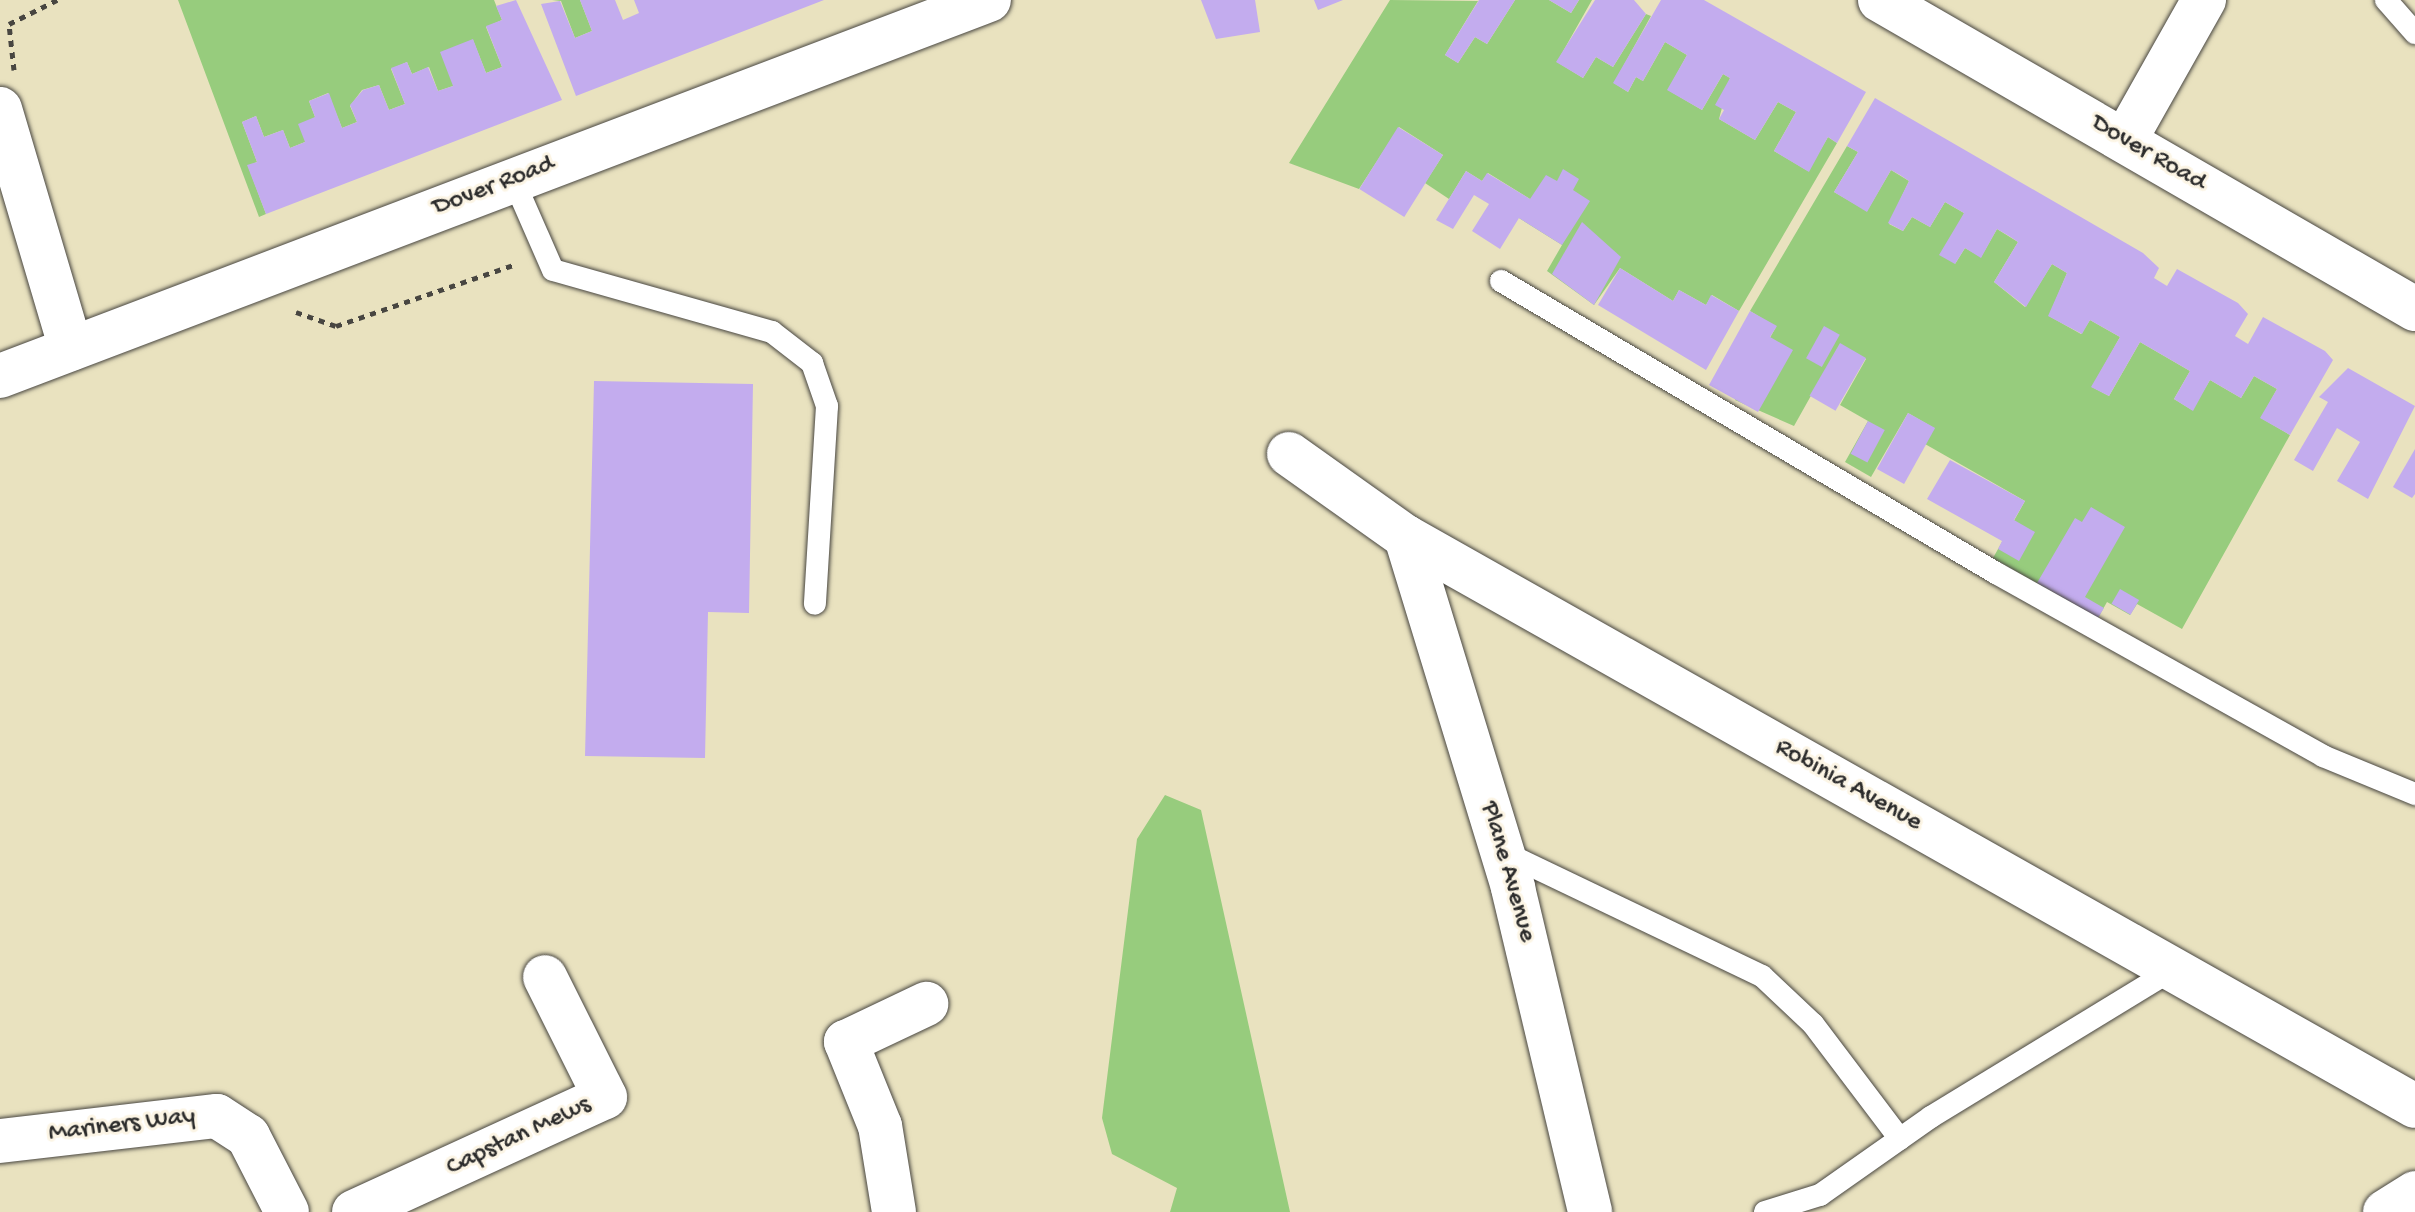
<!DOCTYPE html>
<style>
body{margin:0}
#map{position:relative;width:2415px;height:1212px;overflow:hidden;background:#e9e2bf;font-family:"Gochi Hand",sans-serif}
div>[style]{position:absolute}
.green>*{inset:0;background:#97cc7d}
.building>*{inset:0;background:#c3acee;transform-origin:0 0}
.path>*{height:5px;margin-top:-2.5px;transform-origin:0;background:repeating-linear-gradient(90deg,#484641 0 6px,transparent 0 12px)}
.roads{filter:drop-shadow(0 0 2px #484641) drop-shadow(0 0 2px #484641)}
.lane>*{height:22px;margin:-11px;padding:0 11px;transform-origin:11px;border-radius:11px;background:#fff}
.street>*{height:44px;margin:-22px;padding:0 22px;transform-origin:22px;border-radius:22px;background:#fff}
.secondary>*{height:44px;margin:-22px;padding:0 22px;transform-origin:22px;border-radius:22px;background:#fff}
span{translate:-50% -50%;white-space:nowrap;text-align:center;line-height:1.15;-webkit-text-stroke:6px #fcf5e5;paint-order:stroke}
.street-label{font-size:26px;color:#2b2b2b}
</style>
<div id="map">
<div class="green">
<i style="clip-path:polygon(178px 0,494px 0,502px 20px,486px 27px,502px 67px,486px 73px,473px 40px,453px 86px,438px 91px,429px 67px,412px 74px,407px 62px,391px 69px,405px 104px,389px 110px,379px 85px,362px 90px,350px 106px,357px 122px,342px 128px,328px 93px,309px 101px,315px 117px,305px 142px,290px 148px,283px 130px,264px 137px,256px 116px,242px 122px,257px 162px,248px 166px,266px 214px,259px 217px)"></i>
<i style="clip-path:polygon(552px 0,580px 0,592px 31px,575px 38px,561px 1px)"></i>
<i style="clip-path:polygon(1390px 0,1478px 1px,1445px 55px,1458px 63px,1475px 37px,1487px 44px,1515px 0,1549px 0,1571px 13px,1579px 0,1592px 0,1557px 62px,1583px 78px,1596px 57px,1613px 67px,1646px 14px,1651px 16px,1614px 83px,1628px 92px,1636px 77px,1643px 81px,1665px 42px,1687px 55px,1668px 90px,1702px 110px,1723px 74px,1730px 78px,1719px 119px,1755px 140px,1778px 102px,1796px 112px,1774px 151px,1808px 171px,1828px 137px,1837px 143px,1739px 311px,1712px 295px,1706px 305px,1679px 290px,1673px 301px,1620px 268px,1594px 305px,1547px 271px,1562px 245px,1519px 218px,1530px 199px,1488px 173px,1482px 181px,1466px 171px,1449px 199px,1425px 183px,1443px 155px,1399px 127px,1359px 189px,1289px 163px)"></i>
<i style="clip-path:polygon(1847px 146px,1858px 152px,1834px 192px,1867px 211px,1891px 170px,1909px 181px,1889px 224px,1903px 231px,1912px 217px,1930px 227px,1945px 202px,1964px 213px,1955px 264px,1965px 248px,1981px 257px,1997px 229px,2018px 242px,1994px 282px,2025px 307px,2052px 264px,2067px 273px,2049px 316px,2081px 334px,2090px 320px,2120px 337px,2092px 387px,2109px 396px,2140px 342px,2190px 371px,2174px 399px,2192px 410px,2210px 380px,2241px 398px,2254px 376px,2277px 389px,2261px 418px,2290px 435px,2182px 629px,2137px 604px,2130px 615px,2107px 602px,2098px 618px,1993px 558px,2025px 501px,1925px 444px,1934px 428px,1908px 413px,1871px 477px,1845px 462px,1868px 421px,1840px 405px,1866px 359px,1840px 344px,1794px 426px,1735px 400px,1776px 327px,1750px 311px)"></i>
<i style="clip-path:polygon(1165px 795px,1201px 810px,1290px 1212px,1170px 1212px,1177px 1188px,1112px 1154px,1102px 1118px,1137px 839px)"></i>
</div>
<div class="building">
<i style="clip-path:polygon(516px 0,562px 100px,266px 214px,247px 165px,257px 162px,242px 122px,256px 116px,264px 137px,283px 130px,290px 148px,305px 142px,298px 124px,315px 117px,309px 101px,329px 93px,342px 128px,357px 122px,350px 105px,363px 90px,379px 85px,389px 110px,405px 104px,391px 68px,407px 62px,412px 74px,428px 67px,438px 91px,453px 86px,440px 52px,473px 39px,486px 73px,502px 67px,486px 26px,502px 20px,496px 6px)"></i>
<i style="clip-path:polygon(580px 0,615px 0,623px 20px,639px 13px,634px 0,824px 0,576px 96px,541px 4px,560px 1px,575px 38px,592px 31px)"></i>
<i style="clip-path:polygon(1201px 0,1255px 0,1260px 32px,1216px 39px)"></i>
<i style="clip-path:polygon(1314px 0,1343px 0,1318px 10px)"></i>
<i style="clip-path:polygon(1479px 0,1515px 0,1487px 44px,1475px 37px,1458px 63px,1445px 55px)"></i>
<i style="clip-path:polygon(1549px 0,1579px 0,1571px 13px)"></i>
<i style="clip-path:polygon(1595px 0,1634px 0,1646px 14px,1613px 67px,1596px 57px,1583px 78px,1556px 62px)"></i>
<i style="clip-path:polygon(1661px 0,1704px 0,1866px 92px,1837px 143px,1828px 137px,1809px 172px,1774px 151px,1796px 112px,1778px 102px,1755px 140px,1719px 119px,1724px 110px,1715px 105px,1730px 78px,1723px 74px,1702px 110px,1667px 90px,1687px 55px,1665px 42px,1643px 81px,1636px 77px,1628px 92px,1613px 83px)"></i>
<i style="clip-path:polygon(1875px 98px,2143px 253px,2159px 268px,2154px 278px,2167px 286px,2177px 269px,2238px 303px,2248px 314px,2235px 336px,2248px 344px,2263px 317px,2325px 351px,2333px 360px,2290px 435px,2260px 418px,2277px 389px,2254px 376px,2241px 398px,2210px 380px,2193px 411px,2174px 399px,2190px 371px,2140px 342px,2109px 396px,2091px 387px,2120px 337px,2090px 320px,2082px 334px,2048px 316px,2067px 273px,2052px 264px,2026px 307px,1994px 282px,2018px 242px,2009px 236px,1997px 229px,1981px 258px,1965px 248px,1955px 264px,1939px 255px,1964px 213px,1945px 202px,1930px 227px,1912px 217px,1903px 231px,1888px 223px,1909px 181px,1900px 175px,1891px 170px,1867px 212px,1834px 192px,1858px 152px,1847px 146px)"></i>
<i style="left:1398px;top:127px;width:53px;height:73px;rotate:32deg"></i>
<i style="clip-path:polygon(1563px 169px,1579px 179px,1573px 190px,1590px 201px,1562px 245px,1519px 218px,1500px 249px,1472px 231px,1489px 204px,1474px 195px,1453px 229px,1436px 220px,1466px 171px,1482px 181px,1487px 173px,1530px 199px,1546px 175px,1557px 181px)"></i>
<i style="clip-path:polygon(1582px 222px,1621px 257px,1594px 305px,1552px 274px)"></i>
<i style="clip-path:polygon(1620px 268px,1673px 301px,1679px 290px,1706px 305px,1711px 295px,1739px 311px,1706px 370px,1598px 305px)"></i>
<i style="clip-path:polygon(1750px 311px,1777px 326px,1770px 337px,1793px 350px,1758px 412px,1709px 385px)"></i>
<i style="left:1824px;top:326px;width:18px;height:37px;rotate:29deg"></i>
<i style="left:1840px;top:343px;width:30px;height:61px;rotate:30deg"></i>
<i style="clip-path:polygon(2348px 368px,2415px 406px,2368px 499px,2337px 481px,2360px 442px,2337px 428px,2313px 471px,2294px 460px,2328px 402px,2319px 397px)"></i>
<i style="clip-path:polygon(594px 381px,753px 384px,749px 613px,708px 612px,705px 758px,585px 756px)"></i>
<i style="left:1908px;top:413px;width:31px;height:64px;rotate:29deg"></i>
<i style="left:1868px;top:421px;width:19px;height:37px;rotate:28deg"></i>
<i style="clip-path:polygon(2415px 449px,2415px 494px,2412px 498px,2393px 487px)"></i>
<i style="clip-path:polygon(1950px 460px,2025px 501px,2014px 520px,2035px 532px,2019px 561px,1998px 549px,2002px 541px,1927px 499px)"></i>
<i style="clip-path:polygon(2091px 507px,2125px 527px,2085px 597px,2104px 608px,2098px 618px,2037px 583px,2075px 518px,2082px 522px)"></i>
<i style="left:2120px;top:589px;width:22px;height:17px;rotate:30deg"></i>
</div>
<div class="path">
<i style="left:14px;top:70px;width:46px;rotate:-96.2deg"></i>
<i style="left:9px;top:24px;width:54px;rotate:-26.6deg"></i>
<i style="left:296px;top:312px;width:42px;rotate:19.3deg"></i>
<i style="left:336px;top:326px;width:190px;rotate:-19deg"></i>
</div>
<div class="roads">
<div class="lane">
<i style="left:2386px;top:0;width:44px;rotate:48.7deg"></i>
<i style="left:513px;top:179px;width:99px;rotate:66.3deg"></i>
<i style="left:553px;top:270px;width:228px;rotate:15.8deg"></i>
<i style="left:772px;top:332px;width:51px;rotate:37.8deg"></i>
<i style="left:812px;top:363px;width:46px;rotate:70.8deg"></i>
<i style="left:827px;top:406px;width:198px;rotate:93.5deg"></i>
<i style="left:1501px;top:281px;width:575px;rotate:30.54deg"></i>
<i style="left:1996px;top:573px;width:375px;rotate:29.2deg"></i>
<i style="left:2323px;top:756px;width:100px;rotate:22.4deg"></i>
<i style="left:1503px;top:852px;width:287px;rotate:25.6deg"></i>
<i style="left:1762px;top:976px;width:70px;rotate:43.3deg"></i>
<i style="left:1813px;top:1024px;width:144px;rotate:52.9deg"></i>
<i style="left:1765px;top:1212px;width:58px;rotate:-17.2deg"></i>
<i style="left:1820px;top:1195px;width:136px;rotate:-35.1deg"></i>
<i style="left:1931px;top:1117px;width:284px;rotate:-31.4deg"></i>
</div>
<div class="street">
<i style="left:0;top:109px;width:250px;rotate:73.5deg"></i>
<i style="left:2125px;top:140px;width:161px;rotate:-60.6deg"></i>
<i style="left:1289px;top:454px;width:143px;rotate:35.4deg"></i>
<i style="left:1406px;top:537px;width:1158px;rotate:29.42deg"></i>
<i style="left:1406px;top:537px;width:367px;rotate:73deg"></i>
<i style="left:1513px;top:888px;width:333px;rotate:76.6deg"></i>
<i style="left:0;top:1141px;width:218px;rotate:-6.6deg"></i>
<i style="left:217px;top:1116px;width:37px;rotate:33deg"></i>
<i style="left:248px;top:1136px;width:85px;rotate:62.8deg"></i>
<i style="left:354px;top:1212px;width:276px;rotate:-24.6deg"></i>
<i style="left:605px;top:1097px;width:134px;rotate:-116.6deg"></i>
<i style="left:894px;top:1212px;width:87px;rotate:-99.2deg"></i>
<i style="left:880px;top:1126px;width:91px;rotate:-112deg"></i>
<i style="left:846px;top:1042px;width:89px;rotate:-25.4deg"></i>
<i style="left:2385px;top:1212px;width:36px;rotate:-32deg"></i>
</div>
<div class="secondary">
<i style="left:1880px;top:0;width:618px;rotate:30.01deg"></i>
<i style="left:0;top:376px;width:1058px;rotate:-20.82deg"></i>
</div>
</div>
<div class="street-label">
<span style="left:2148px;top:154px;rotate:30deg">Dover Road</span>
<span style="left:494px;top:187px;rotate:-21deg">Dover Road</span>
<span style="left:1848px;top:786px;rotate:29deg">Robinia Avenue</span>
<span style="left:1507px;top:872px;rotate:74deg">Plane Avenue</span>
<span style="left:122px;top:1126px;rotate:-7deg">Mariners Way</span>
<span style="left:519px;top:1137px;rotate:-25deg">Capstan Mews</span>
</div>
</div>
